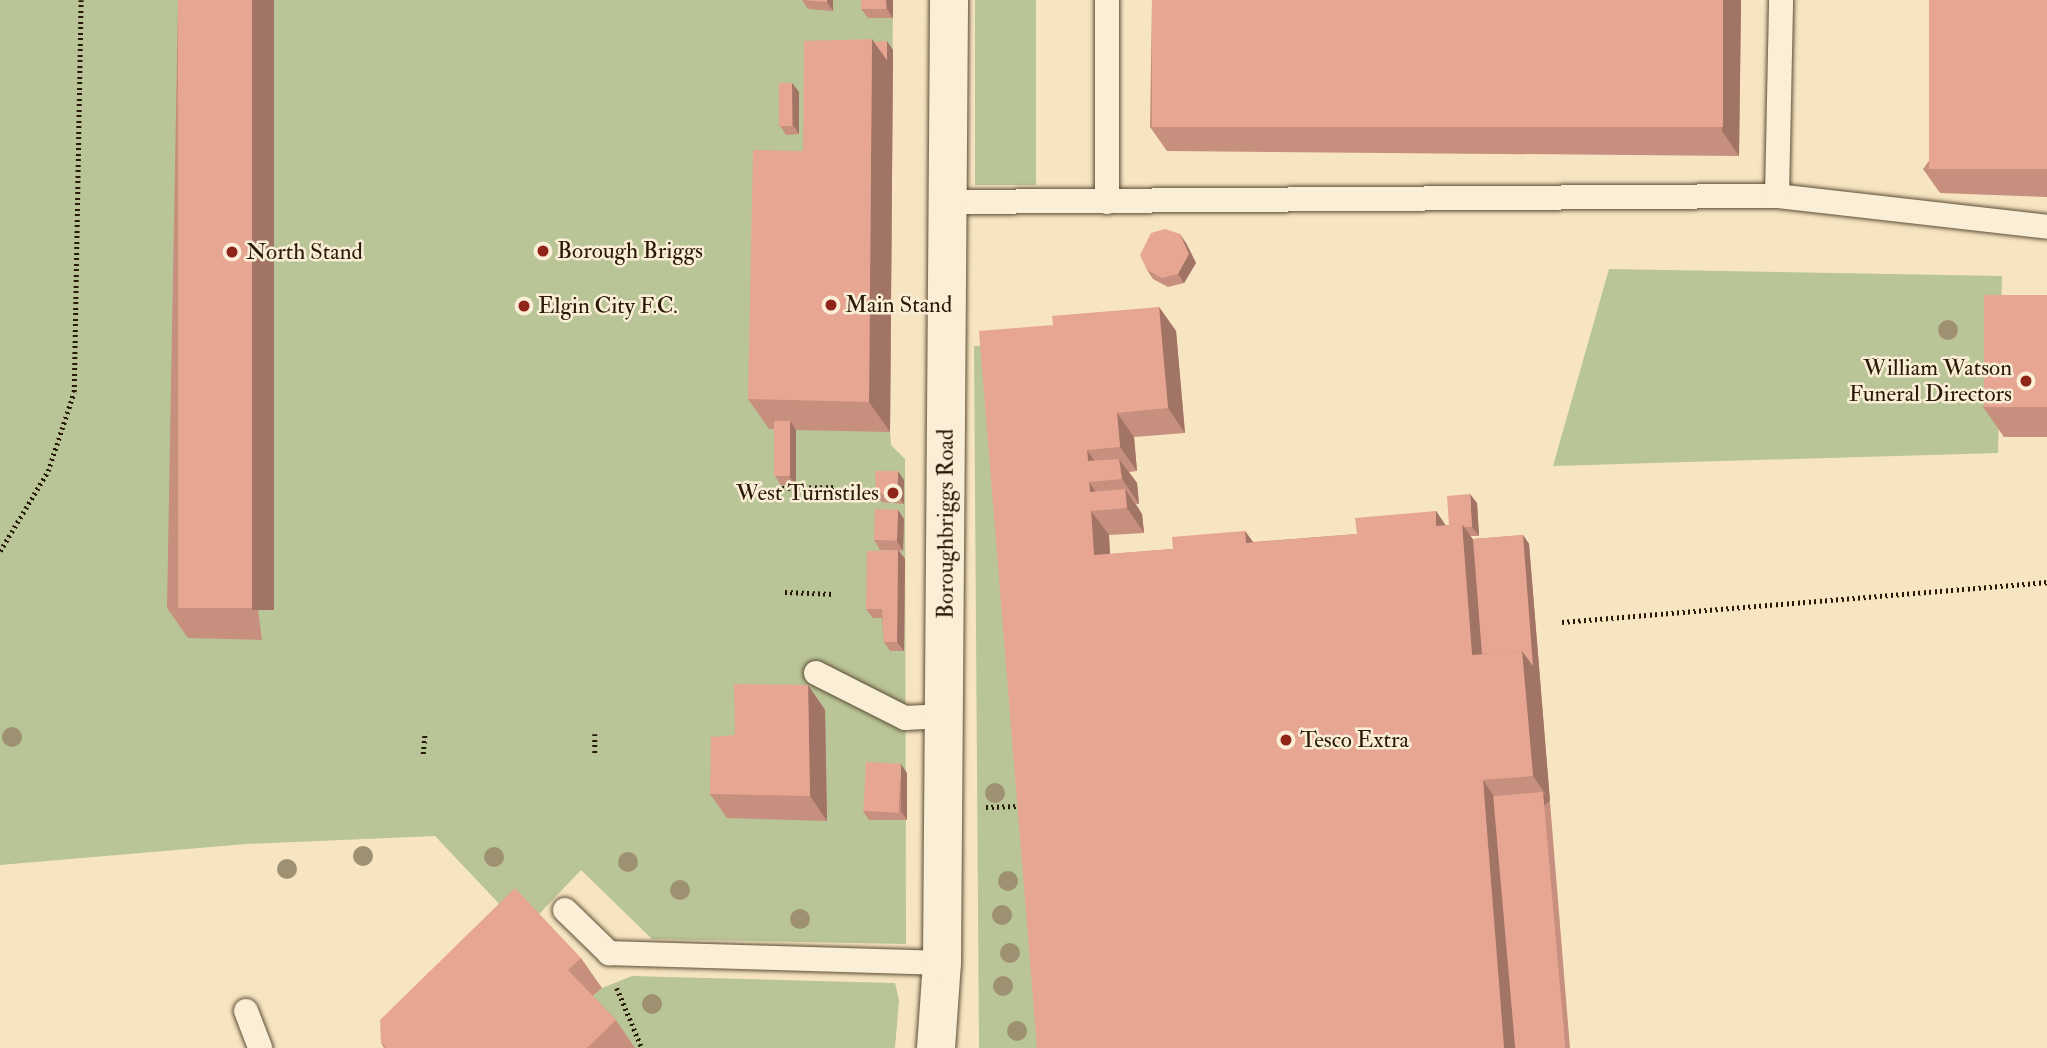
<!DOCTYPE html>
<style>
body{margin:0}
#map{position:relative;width:2047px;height:1048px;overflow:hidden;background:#f7e5c1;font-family:"IM FELL Double Pica",serif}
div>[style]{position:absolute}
.green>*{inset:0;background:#b9c596;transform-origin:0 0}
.path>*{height:4.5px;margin-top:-2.25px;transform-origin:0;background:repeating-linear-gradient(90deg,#291a07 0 2px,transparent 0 5.5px)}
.roads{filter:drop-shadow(0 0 2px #5c4d36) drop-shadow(0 0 2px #5c4d36)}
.service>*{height:24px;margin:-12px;padding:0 12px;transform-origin:12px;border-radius:12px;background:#faeed7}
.minor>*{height:38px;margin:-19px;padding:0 19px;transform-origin:19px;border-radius:19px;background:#faeed7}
.trees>*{width:20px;height:20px;margin:-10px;border-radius:50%;background:#9d9172}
.wall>*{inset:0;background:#c78f7e}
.shaded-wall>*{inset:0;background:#a27466;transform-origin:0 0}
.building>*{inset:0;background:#e7a692;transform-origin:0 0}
.dots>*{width:19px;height:19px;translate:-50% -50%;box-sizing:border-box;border:4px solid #faeed7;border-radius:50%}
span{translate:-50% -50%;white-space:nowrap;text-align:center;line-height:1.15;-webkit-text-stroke:5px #faeed7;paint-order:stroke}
.poi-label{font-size:23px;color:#291a07}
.left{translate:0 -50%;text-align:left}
.right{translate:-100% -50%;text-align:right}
.street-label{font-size:23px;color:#291a07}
</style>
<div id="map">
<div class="green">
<i style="clip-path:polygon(0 0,893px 0,890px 432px,891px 445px,905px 459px,906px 944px,652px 939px,581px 870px,524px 930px,435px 836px,246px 844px,0 865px)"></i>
<i style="left:975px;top:0;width:61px;height:185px"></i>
<i style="clip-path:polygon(1609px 269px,2002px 276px,1998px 453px,1553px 466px)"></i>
<i style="clip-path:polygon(997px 345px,1052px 1048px,979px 1048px,974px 346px)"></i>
<i style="clip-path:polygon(632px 976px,895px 983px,899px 1000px,895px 1048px,635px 1048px,589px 1000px,602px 988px)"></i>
</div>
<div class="path">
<i style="left:782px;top:488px;width:53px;rotate:-1.1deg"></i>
<i style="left:0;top:551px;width:93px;rotate:-59deg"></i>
<i style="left:48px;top:471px;width:83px;rotate:-71.8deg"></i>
<i style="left:74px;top:392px;width:392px;rotate:-89deg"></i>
<i style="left:785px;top:592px;width:49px;rotate:2.3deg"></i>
<i style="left:1562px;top:622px;width:487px;rotate:-4.7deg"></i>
<i style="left:595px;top:734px;width:20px;rotate:90deg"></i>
<i style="left:423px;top:754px;width:22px;rotate:-85deg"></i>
<i style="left:986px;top:807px;width:34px;rotate:-2deg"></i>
<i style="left:617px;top:988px;width:65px;rotate:67.4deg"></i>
</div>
<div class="roads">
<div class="service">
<i style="left:1777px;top:196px;width:272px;rotate:6.5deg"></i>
<i style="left:949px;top:202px;width:828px;rotate:-0.42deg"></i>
<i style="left:1777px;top:196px;width:196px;rotate:-88.8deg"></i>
<i style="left:1107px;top:202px;width:202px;rotate:-90deg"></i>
<i style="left:816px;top:673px;width:100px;rotate:26.8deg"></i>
<i style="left:905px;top:718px;width:40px;rotate:-2.9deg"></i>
<i style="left:565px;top:910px;width:62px;rotate:44.3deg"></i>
<i style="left:609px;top:953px;width:333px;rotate:1.7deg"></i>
<i style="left:246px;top:1011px;width:40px;rotate:69deg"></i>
</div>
<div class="minor">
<i style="left:936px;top:1048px;width:85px;rotate:-86deg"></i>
<i style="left:942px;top:963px;width:963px;rotate:-89.58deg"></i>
</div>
</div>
<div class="trees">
<i style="left:1948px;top:330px"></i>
<i style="left:12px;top:737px"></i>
<i style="left:995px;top:793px"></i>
<i style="left:363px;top:856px"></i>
<i style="left:494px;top:857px"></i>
<i style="left:628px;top:862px"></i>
<i style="left:287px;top:869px"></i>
<i style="left:1008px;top:881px"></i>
<i style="left:680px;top:890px"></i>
<i style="left:1002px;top:915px"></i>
<i style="left:800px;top:919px"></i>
<i style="left:1010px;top:953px"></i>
<i style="left:1003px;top:986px"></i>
<i style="left:652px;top:1004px"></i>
<i style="left:1017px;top:1031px"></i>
</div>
<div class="wall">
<i style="clip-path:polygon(178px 0,262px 640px,188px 638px,167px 608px)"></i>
<i style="clip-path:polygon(802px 0,833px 0,833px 11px,808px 9px)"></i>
<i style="clip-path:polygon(893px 0,893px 18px,868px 18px,861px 9px)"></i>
<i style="clip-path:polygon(1152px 0,1741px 0,1739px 156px,1167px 151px,1150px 127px)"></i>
<i style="clip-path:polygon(2047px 0,2047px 197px,1940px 193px,1923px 169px)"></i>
<i style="clip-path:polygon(872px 39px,874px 42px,893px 50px,890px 432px,796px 430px,796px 485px,781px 485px,775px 476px,774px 429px,769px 429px,748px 399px,803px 151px)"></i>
<i style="clip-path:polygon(792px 83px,799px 92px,799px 134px,786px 135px,780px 126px)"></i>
<i style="clip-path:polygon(1186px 243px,1196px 263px,1184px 283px,1168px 287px,1153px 279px,1147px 270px)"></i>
<i style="clip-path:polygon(2047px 295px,2047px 437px,2004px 437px,1983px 407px)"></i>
<i style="clip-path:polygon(1159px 307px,1176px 331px,1185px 433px,1134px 437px,1137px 471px,1129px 472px,1137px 483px,1139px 504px,1136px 504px,1142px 514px,1144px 533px,1109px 535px,1110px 554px,1173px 549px,1245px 531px,1253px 542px,1357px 534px,1436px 511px,1445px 525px,1449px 525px,1477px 503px,1479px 536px,1470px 536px,1473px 539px,1523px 535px,1529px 544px,1570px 1048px,1037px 1048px,1053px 325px)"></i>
<i style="clip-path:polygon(904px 480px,904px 504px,882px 502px,876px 493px)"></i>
<i style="clip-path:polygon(898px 510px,904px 519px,903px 551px,899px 550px,905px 559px,904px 651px,890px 651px,884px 642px,882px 618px,873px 618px,866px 609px,893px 550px,880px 550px,874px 540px)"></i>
<i style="clip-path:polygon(808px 685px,825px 710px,827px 821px,727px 818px,710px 794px,735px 735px)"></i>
<i style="clip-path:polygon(907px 773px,907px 820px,869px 820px,863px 811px)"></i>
<i style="clip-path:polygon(581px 958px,602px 988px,593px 996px,616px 1020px,635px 1048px,384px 1048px,381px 1043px)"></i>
</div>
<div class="shaded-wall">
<i style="left:252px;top:0;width:22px;height:610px"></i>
<i style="clip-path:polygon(827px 0,833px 0,833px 11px,827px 2px)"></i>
<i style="clip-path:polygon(886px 0,893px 0,893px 18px,887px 9px)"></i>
<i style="clip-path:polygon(1723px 0,1741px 0,1739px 156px,1722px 131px)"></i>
<i style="clip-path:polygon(872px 39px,887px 60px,887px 41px,893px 50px,890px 432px,869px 402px)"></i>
<i style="clip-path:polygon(792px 83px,799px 92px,799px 134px,793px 125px)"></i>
<i style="clip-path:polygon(1180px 234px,1186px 243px,1196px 263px,1184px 283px,1178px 274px)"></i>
<i style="clip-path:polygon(1159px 307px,1176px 331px,1185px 433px,1168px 408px)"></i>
<i style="clip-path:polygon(1117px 413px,1134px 437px,1137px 471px,1120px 447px)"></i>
<i style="clip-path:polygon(790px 421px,796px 430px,796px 485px,789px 476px)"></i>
<i style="clip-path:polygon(1087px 450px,1104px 474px,1088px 461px)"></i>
<i style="clip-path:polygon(1119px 459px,1137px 483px,1139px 504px,1122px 479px)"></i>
<i style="clip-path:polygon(898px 471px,904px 480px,904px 504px,897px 495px)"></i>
<i style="clip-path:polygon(1089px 482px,1106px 506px,1090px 492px)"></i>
<i style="clip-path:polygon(1125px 489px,1142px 514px,1144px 533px,1127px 508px)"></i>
<i style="clip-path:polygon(1470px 494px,1477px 503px,1479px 536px,1472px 527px)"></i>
<i style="clip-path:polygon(898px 510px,904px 519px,903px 551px,897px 541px)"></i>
<i style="clip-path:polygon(1091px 511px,1109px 535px,1111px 580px,1094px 555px)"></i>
<i style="clip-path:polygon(1436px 511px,1453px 536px,1436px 526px)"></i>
<i style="clip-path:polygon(1462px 524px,1479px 548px,1489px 670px,1472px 655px)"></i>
<i style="clip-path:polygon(1245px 531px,1262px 555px,1246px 543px)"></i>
<i style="clip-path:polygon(1523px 535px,1529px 544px,1550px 801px,1533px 776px,1522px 651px)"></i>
<i style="clip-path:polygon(898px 550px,905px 559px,904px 651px,897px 642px)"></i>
<i style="clip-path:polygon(808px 685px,825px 710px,827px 821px,810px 796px)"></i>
<i style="clip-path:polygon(901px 764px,907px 773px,907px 820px,901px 811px)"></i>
<i style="clip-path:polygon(1483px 780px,1500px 805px,1520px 1048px,1504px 1048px)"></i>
<i style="left:1543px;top:792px;width:11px;height:257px;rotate:52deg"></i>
</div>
<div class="building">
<i style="left:178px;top:0;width:74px;height:608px"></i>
<i style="clip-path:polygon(802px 0,827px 0,827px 2px)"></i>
<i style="left:861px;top:0;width:25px;height:9px"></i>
<i style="left:1152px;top:0;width:571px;height:127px"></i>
<i style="left:1929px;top:0;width:118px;height:169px"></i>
<i style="clip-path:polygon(872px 39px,869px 402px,748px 399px,753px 150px,803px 151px,804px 41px)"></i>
<i style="clip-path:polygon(887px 41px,887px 60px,874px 42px)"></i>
<i style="left:779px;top:83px;width:13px;height:43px"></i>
<i style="clip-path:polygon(1165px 229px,1180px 234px,1189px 254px,1178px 274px,1162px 278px,1147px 270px,1140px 255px,1151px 233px)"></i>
<i style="left:1984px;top:295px;width:63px;height:112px"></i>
<i style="clip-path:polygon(1159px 307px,1168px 408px,1117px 413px,1120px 447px,1087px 450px,1088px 461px,1119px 459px,1122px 479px,1089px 482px,1090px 492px,1125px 489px,1127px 508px,1091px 511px,1094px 555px,1173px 549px,1172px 537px,1245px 531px,1246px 543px,1357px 534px,1355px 518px,1436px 511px,1436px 526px,1462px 524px,1472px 655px,1522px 651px,1533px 776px,1483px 780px,1504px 1048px,1037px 1048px,979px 331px,1053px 325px,1052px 316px)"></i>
<i style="left:774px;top:421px;width:16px;height:55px"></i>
<i style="clip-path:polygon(875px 471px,898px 471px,897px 495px,876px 493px)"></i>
<i style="clip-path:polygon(1470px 494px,1472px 527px,1464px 527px,1462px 524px,1449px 525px,1447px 496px)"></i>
<i style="left:875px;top:509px;width:23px;height:31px;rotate:2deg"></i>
<i style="clip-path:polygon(1523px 535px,1533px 666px,1522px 651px,1482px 654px,1473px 539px)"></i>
<i style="clip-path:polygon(898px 550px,897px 642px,884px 642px,882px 609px,866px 609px,867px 551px)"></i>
<i style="clip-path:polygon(734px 684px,808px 685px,810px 796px,710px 794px,711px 737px,735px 735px)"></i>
<i style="left:866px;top:762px;width:35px;height:49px;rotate:3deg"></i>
<i style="left:1543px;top:792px;width:257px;height:50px;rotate:85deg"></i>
<i style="clip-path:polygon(515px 888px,581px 958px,568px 970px,616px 1020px,587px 1048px,386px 1048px,381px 1043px,380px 1020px)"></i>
</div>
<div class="dots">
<i style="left:543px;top:251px;background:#8f2418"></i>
<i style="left:232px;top:252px;background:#8f2418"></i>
<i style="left:831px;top:305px;background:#8f2418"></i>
<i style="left:524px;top:306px;background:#8f2418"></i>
<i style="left:2026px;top:381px;background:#8f2418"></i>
<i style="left:893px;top:493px;background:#8f2418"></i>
<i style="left:1286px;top:740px;background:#8f2418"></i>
</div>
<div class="poi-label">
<span class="left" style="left:557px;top:251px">Borough Briggs</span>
<span class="left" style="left:246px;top:252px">North Stand</span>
<span class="left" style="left:845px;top:305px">Main Stand</span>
<span class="left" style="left:538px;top:306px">Elgin City F.C.</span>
<span class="right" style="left:2012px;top:381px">William Watson<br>Funeral Directors</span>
<span class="right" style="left:879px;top:493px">West Turnstiles</span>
<span class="left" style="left:1300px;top:740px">Tesco Extra</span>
</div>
<div class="street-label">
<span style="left:946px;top:524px;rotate:-90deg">Boroughbriggs Road</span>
</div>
</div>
